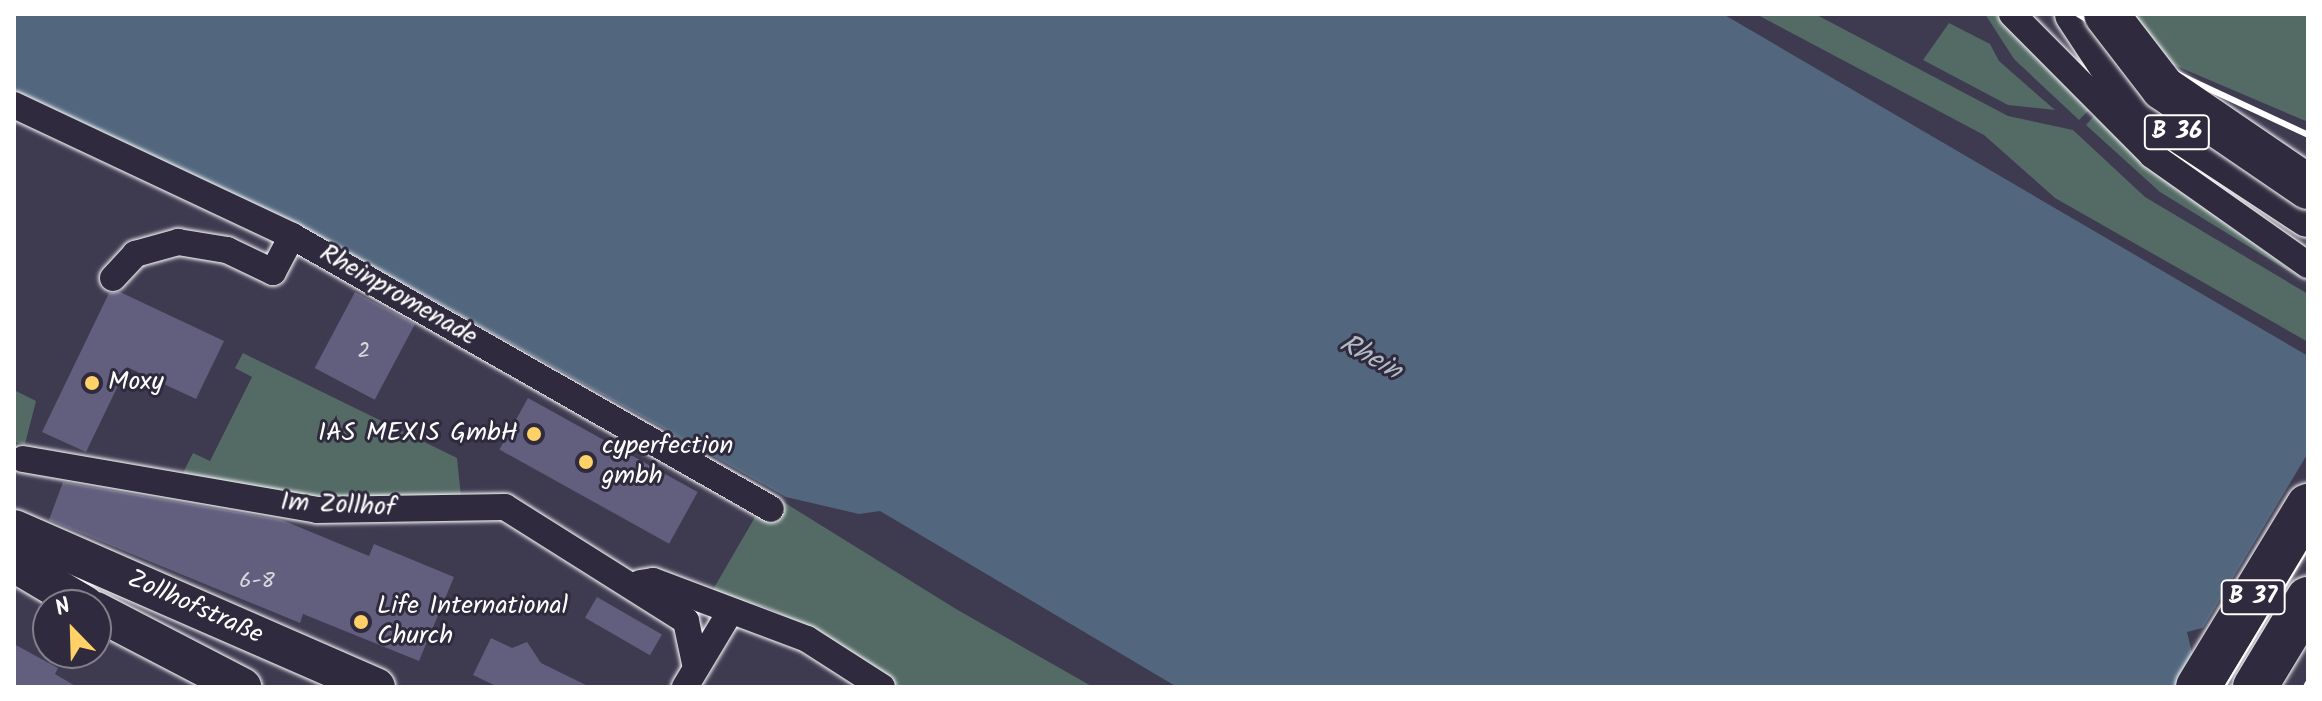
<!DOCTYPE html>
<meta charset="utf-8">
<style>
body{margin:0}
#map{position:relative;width:2322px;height:701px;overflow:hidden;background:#3e3a50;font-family:Kalam,sans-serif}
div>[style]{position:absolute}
.green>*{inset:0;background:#546a65}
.water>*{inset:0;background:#52677e}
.pier>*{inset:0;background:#3e3a50}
.building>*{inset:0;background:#615f7d;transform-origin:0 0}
.roads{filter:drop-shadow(0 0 2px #fff) drop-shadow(0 0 2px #fff)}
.street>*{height:26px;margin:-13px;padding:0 13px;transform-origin:13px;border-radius:13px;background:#2f2a3d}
.secondary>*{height:38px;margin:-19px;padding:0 19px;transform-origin:19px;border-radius:19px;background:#2f2a3d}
.primary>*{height:42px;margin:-21px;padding:0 21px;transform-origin:21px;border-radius:21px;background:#2f2a3d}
.highway>*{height:44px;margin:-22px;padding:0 22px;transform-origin:22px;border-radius:22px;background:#2f2a3d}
.tram>*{height:2px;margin:-1px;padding:0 1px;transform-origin:1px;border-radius:1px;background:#fff}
.rail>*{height:6px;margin:-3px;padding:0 3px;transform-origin:3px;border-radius:3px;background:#fff}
.bridges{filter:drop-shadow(0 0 2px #fff) drop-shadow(0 0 2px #fff)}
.highway-bridge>*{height:44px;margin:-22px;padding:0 22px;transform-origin:22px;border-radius:22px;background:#2f2a3d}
.dots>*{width:22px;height:22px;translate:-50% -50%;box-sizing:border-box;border:4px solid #2f2a3d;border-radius:50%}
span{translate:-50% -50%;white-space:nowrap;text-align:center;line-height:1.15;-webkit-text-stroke:6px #2f2a3d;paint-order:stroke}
.number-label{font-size:22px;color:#d8d7de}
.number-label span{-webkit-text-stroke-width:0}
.shield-label span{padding:2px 6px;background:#2f2a3d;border:2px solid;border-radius:6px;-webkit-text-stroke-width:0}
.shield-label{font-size:24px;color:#fff;font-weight:700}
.street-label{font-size:26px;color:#fff}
.poi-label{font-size:26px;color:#fff}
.left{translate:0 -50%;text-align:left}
.right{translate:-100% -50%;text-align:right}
.water-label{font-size:28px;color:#b1bbc5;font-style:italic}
.frame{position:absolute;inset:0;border:16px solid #fff;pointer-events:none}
.north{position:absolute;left:32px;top:589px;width:80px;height:80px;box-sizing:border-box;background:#2f2a3d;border:2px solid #827f8b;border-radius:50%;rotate:337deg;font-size:22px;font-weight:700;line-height:32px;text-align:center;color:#fff}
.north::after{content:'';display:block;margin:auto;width:28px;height:36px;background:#ffd166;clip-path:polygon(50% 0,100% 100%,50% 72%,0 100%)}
</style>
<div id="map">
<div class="green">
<i style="clip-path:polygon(1756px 14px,1815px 14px,2008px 116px,2073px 130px,2145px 197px,2308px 294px,2308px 342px,2055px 198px,1984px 135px)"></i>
<i style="clip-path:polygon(1985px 14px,1995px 14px,2089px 110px,2079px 120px,2014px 59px)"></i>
<i style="clip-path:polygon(2097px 14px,2308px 14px,2308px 122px,2160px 59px)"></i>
<i style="clip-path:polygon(1949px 23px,1990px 44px,1999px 61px,2055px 110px,2008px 105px,1923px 60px)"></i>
<i style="clip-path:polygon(2094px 116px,2154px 171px,2308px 283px,2160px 192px,2086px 125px)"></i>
<i style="clip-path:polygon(243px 353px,457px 458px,461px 497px,323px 499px,183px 473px,193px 453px,210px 461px,252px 377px,235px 368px)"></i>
<i style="clip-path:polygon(14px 390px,36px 401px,25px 444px,14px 442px)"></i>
<i style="clip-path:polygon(769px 493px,956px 609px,1093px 687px,899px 687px,828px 637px,768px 608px,711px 593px)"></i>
</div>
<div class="water">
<i style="clip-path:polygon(14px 14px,1723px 14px,2308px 356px,2308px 683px,2214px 625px,2187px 632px,2194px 661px,2237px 687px,1177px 687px,880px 511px,859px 514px,786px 497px,296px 223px,14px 90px)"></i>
</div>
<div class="pier">
<i style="clip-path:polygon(2308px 453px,2308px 687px,2214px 629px,2200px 633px)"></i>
</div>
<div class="building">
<i style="clip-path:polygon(120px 292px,224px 341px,196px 399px,127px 367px,86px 452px,42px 432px,109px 293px)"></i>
<i style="left:355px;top:292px;width:68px;height:86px;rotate:28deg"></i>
<i style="left:528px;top:398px;width:194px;height:59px;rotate:29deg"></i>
<i style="clip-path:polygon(63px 482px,282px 520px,369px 556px,374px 544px,454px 577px,419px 661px,303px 614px,300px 623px,49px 520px)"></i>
<i style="left:597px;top:597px;width:75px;height:24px;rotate:30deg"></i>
<i style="clip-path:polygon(491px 638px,512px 648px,527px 642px,541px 663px,590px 687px,498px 687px,473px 675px)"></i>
<i style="clip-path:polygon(14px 644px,58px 668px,55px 674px,77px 687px,14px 687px)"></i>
</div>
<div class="roads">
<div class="street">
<i style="left:2012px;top:14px;width:199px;rotate:45.2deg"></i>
<i style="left:2152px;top:155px;width:191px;rotate:35.2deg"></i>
<i style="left:14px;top:105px;width:307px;rotate:25.2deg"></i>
<i style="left:292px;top:236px;width:551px;rotate:29.68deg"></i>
<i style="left:113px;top:278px;width:33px;rotate:-47deg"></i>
<i style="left:135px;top:254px;width:45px;rotate:-15.6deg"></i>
<i style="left:178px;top:242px;width:50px;rotate:9.3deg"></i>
<i style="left:227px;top:250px;width:51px;rotate:25.6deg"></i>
<i style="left:273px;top:272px;width:41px;rotate:-62.2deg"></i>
<i style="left:23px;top:459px;width:298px;rotate:9.8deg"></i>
<i style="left:317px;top:510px;width:188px;rotate:-0.9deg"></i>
<i style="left:505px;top:507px;width:214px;rotate:32.2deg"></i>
<i style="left:686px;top:621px;width:48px;rotate:78deg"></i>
<i style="left:640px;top:583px;width:13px;rotate:-9deg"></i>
<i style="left:653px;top:581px;width:165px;rotate:20.6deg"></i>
<i style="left:807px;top:639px;width:89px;rotate:32.6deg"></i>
<i style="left:685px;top:687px;width:87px;rotate:-59deg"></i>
</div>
<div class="secondary">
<i style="left:14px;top:529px;width:395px;rotate:23.6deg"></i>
<i style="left:14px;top:563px;width:82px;rotate:30.6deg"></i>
<i style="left:96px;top:611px;width:165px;rotate:27.5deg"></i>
</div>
<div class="primary">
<i style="left:2076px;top:14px;width:67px;rotate:56.5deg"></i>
<i style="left:2113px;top:70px;width:74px;rotate:45deg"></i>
<i style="left:2165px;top:122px;width:171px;rotate:33.3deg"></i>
</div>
<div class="highway">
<i style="left:2198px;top:687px;width:212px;rotate:-58.7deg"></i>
<i style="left:2255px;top:687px;width:103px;rotate:-58.9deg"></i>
</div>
</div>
<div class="tram">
<i style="left:2225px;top:687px;width:161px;rotate:-59deg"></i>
</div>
<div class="rail">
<i style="left:2078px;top:14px;width:109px;rotate:31.5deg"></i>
<i style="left:2171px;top:71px;width:151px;rotate:25deg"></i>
<i style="left:2306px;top:687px;width:4px;rotate:-63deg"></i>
</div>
<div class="bridges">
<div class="highway-bridge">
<i style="left:2106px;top:14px;width:93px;rotate:52.4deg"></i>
<i style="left:2163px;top:88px;width:176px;rotate:34.3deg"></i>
</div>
</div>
<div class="dots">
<i style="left:92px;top:383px;background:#ffd166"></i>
<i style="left:534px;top:434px;background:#ffd166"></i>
<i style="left:586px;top:462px;background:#ffd166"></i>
<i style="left:361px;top:622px;background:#ffd166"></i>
</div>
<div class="number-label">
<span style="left:364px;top:352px">2</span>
<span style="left:257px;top:582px">6-8</span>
</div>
<div class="shield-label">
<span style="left:2177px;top:132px">B 36</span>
<span style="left:2253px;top:597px">B 37</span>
</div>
<div class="street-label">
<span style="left:398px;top:296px;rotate:30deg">Rheinpromenade</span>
<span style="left:338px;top:506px;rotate:3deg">Im Zollhof</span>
<span style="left:195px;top:608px;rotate:24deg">Zollhofstraße</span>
</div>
<div class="poi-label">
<span class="left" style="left:108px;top:383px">Moxy</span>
<span class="right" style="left:518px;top:434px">IAS MEXIS GmbH</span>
<span class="left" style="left:602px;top:462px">cyperfection<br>gmbh</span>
<span class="left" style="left:377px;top:622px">Life International<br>Church</span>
</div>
<div class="water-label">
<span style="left:1370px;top:358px;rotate:29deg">Rhein</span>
</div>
<div class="frame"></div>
<div class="north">N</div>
</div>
